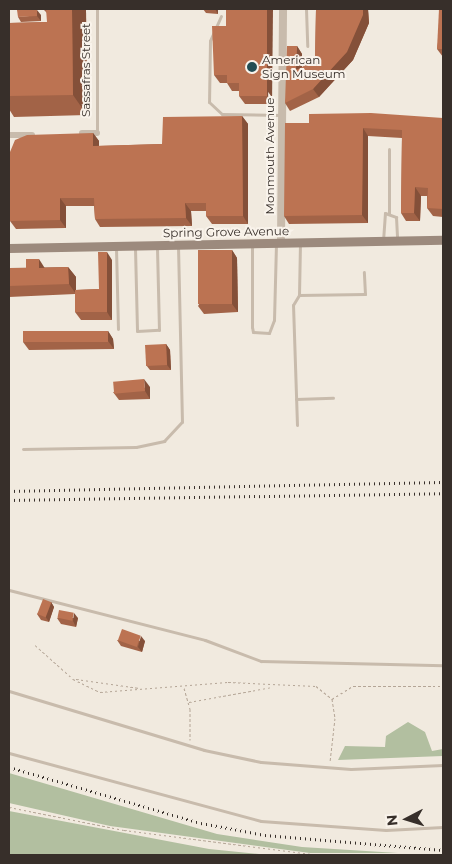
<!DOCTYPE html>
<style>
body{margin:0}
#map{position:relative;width:452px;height:864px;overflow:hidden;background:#f1eadf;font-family:Montserrat,sans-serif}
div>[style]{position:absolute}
.green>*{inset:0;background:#b2bfa0}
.path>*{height:1px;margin-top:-0.5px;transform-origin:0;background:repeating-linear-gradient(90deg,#b4a596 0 2.5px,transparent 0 5px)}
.service>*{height:3px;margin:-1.5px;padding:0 1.5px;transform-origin:1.5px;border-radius:1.5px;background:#c8bbac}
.minor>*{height:6px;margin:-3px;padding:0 3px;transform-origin:3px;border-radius:3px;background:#c8bbac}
.tertiary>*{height:8px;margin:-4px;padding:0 4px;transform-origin:4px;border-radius:4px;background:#c8bbac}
.secondary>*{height:9px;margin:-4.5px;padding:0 4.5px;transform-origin:4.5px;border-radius:4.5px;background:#9c8a7d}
.rail>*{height:2.5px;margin-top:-1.25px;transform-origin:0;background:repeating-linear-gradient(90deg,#372f2a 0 1px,transparent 0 5px)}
.wall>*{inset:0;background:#a26347}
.shaded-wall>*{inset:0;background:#845039}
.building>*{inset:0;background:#bc7352;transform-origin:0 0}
.dots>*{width:14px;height:14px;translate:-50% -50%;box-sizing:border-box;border:2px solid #f9f3eb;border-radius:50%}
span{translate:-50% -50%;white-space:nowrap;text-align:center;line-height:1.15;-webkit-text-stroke:4px #f9f3eb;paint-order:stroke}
.poi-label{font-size:12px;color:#372f2a}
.left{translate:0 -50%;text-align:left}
.street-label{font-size:12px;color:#372f2a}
.frame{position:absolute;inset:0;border:10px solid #372f2a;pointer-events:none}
.north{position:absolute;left:382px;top:794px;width:50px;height:50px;-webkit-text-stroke:4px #f9f3eb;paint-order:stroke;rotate:265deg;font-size:14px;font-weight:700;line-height:20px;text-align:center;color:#372f2a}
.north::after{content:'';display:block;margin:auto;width:18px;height:22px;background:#372f2a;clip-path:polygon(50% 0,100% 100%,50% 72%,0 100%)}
</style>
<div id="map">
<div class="green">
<i style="clip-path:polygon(408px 722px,425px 732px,432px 751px,443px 749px,443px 756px,338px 760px,345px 746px,385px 747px,386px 736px)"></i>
<i style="clip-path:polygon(9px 773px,217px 834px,302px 847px,398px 853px,310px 853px,110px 826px,9px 803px)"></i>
<i style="clip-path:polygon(9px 811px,209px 849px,269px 855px,9px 854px)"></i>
</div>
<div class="path">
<i style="left:35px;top:645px;width:51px;rotate:41.8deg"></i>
<i style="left:73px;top:679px;width:30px;rotate:26deg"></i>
<i style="left:100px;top:692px;width:128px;rotate:-4.5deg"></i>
<i style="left:228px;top:682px;width:88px;rotate:2.6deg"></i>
<i style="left:316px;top:686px;width:21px;rotate:39deg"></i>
<i style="left:332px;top:699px;width:19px;rotate:81deg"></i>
<i style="left:335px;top:718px;width:44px;rotate:96.5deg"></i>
<i style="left:76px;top:679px;width:64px;rotate:8.1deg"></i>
<i style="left:184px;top:688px;width:22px;rotate:74deg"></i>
<i style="left:190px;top:709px;width:31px;rotate:90deg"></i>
<i style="left:332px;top:699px;width:25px;rotate:-32deg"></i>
<i style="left:353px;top:686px;width:90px"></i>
<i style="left:189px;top:702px;width:84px;rotate:-10.2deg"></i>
<i style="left:9px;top:807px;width:117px;rotate:11.3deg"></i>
<i style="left:124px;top:830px;width:197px;rotate:7.3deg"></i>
</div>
<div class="service">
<i style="left:306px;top:9px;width:37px;rotate:88deg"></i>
<i style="left:221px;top:16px;width:27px;rotate:114deg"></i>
<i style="left:210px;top:41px;width:61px;rotate:90.9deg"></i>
<i style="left:209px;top:102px;width:18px;rotate:43deg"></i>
<i style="left:222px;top:114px;width:59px;rotate:1deg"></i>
<i style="left:97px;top:133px;width:124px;rotate:-90deg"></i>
<i style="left:389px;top:149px;width:64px;rotate:90deg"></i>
<i style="left:383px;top:241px;width:28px;rotate:-86deg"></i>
<i style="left:385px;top:213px;width:12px;rotate:20deg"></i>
<i style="left:396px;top:217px;width:22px;rotate:87deg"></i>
<i style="left:252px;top:244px;width:83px;rotate:90deg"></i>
<i style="left:252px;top:327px;width:5px;rotate:79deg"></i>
<i style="left:253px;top:332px;width:16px;rotate:4deg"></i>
<i style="left:269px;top:333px;width:14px;rotate:-69deg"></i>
<i style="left:274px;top:320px;width:74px;rotate:-88.5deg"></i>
<i style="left:116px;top:248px;width:81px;rotate:88.6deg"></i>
<i style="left:135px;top:248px;width:83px;rotate:88.6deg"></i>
<i style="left:137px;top:331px;width:22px;rotate:-3deg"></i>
<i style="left:159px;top:330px;width:83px;rotate:-91.4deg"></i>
<i style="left:299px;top:295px;width:66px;rotate:-0.9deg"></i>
<i style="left:365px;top:294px;width:22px;rotate:-93deg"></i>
<i style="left:296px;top:399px;width:37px;rotate:-2deg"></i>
<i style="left:297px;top:425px;width:120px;rotate:-91.9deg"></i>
<i style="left:293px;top:305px;width:12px;rotate:-59deg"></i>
<i style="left:299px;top:295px;width:52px;rotate:-88.9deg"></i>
<i style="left:23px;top:449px;width:113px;rotate:-1deg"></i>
<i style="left:136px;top:447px;width:29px;rotate:-12deg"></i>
<i style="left:164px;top:441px;width:26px;rotate:-47deg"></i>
<i style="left:182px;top:422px;width:176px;rotate:-91.3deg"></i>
<i style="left:9px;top:590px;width:202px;rotate:14.3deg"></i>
<i style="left:205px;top:640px;width:60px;rotate:20.6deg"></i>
<i style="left:261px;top:661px;width:182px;rotate:1.3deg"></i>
<i style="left:9px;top:691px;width:204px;rotate:16.8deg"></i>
<i style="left:204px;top:750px;width:58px;rotate:11.9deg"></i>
<i style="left:261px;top:762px;width:90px;rotate:4.4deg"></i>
<i style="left:351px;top:769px;width:92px;rotate:-2.5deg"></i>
<i style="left:9px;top:753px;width:261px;rotate:15.1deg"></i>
<i style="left:261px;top:821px;width:125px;rotate:4.1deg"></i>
<i style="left:386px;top:830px;width:57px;rotate:-3deg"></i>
</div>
<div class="minor">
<i style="left:82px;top:133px;width:15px"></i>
<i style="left:9px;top:135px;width:23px"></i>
</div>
<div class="tertiary">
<i style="left:281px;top:243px;width:234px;rotate:-89.5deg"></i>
</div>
<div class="secondary">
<i style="left:9px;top:248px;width:434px;rotate:-1.1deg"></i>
</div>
<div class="rail">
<i style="left:9px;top:491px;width:434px;rotate:-1.2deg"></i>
<i style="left:9px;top:500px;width:434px;rotate:-0.9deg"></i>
<i style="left:9px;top:767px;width:200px;rotate:16.3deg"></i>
<i style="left:201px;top:823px;width:65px;rotate:10.6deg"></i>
<i style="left:265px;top:835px;width:179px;rotate:4.8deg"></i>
</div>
<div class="wall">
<i style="clip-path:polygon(43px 9px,86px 9px,87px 115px,14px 117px,9px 109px,9px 23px,47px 22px,47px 13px)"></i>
<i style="clip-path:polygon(203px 9px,218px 9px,218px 14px,206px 13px)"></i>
<i style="clip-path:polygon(316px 9px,368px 9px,369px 23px,353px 60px,319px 97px,290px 111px,285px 103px,297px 46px,302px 54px,302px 67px,315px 61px)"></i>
<i style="clip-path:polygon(443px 9px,443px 57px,437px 49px)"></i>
<i style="clip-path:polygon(41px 15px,41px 21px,21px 22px,18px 17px)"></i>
<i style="clip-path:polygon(226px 26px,272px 104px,245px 104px,239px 96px,239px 91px,232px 91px,227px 83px,220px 83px,214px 75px)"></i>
<i style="clip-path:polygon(242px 116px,248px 124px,248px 224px,212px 224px,206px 216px,206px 211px,191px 211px,192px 226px,100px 227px,95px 219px,94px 206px,66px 206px,66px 228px,16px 229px,10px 221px,93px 133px,99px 141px,99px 146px,162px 144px)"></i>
<i style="clip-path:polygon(443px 118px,443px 217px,433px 216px,427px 208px,427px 196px,421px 196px,420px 221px,406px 221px,401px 213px,402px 138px,368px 136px,368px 223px,289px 224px,284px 216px,309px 123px)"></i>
<i style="clip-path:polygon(232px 250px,237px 258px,238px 312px,204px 314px,198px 306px)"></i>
<i style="clip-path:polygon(112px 260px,112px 320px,81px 320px,75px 312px,75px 294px,9px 297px,9px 268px,68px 267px,76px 277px,76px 290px,99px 289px)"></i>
<i style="clip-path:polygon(108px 331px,113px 339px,114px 349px,29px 350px,23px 342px)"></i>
<i style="clip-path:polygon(166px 344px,170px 350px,171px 370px,150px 370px,146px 365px)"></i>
<i style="clip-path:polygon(150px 387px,150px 399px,119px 400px,113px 392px)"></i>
<i style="clip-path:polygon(51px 602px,54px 607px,49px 622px,41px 620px,37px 614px)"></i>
<i style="clip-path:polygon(57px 618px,78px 618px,76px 627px,61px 624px)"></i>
<i style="clip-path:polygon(117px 640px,145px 641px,142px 652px,121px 646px)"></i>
</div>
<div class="shaded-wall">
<i style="clip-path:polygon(72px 9px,86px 9px,87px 115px,73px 95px)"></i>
<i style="clip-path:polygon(215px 9px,218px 9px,218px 14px)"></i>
<i style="clip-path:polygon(267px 9px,273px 9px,272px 104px,267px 96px)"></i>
<i style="clip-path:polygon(363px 9px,368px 9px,369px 23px,353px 60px,319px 97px,313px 89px)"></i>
<i style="clip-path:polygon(37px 10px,41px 15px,41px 21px,37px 16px)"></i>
<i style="clip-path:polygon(297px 46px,302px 54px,302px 78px,296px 70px)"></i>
<i style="clip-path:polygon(242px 116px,248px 124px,248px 224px,243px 216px)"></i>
<i style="clip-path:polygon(363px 128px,368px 136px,368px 223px,362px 215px)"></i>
<i style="clip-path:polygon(93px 133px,99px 141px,99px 154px,93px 146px)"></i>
<i style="clip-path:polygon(415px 187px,421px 196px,420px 221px,414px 213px)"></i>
<i style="clip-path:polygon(60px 198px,66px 206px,66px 228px,60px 220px)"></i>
<i style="clip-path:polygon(185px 203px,191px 211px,192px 226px,186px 218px)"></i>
<i style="clip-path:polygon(232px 250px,237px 258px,238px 312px,232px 304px)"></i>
<i style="clip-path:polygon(107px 252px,112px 260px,112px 320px,107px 312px)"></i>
<i style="clip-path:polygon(39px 259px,46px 270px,39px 268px)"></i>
<i style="clip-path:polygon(68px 267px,76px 277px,76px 294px,69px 284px)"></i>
<i style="clip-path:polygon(108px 331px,113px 339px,114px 349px,108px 341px)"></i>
<i style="clip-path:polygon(166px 344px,170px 350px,171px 370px,167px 365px)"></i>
<i style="clip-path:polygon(144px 379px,150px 387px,150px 399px,145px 391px)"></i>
<i style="clip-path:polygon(51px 602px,54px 607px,49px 622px,45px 616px)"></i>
<i style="clip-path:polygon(74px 613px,78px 618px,76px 627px,73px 621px)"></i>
<i style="clip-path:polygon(141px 636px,145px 641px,142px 652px,138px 647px)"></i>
</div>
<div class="building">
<i style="clip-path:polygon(46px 9px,72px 9px,73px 95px,9px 96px,9px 23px,47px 22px)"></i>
<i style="clip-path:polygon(226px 9px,267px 9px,267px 96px,239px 96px,239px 83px,227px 83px,227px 75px,214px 75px,212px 26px,226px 26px)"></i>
<i style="clip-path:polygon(316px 9px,363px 9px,363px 15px,347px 52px,313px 89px,285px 103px,287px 46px,297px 46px,296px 70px,315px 61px)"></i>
<i style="clip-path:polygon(439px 9px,443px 9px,443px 49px,437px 49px)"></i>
<i style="clip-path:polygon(17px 10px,37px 10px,37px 16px,18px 17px)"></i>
<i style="clip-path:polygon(371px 113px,443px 118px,443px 209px,427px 208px,428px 188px,415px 187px,414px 213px,401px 213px,402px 130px,363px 128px,362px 215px,284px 216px,285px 123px,309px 123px,309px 114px)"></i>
<i style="clip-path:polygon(242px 116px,243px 216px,206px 216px,206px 203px,185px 203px,186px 218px,95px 219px,94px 198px,60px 198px,60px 220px,10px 221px,10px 152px,15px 140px,27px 135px,93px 133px,93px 146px,162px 144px,163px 117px)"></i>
<i style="left:232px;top:250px;width:54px;height:34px;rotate:90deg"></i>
<i style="clip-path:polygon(98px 252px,107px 252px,107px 312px,75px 312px,75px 290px,99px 289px)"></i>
<i style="clip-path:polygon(26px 259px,39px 259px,39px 268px,68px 267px,69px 284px,9px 286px,9px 268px,26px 268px)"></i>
<i style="left:23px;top:331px;width:85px;height:11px"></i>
<i style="left:166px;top:344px;width:21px;height:21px;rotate:87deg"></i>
<i style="left:144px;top:379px;width:12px;height:31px;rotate:85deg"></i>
<i style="left:43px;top:599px;width:9px;height:16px;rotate:21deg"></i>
<i style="left:59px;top:610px;width:15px;height:8px;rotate:11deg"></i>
<i style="left:122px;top:629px;width:20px;height:12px;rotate:20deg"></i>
</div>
<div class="dots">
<i style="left:252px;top:67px;background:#234e55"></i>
</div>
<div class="poi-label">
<span class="left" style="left:262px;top:67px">American<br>Sign Museum</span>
</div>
<div class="street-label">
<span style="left:86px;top:70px;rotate:-90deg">Sassafras Street</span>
<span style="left:270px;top:156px;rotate:-90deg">Monmouth Avenue</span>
<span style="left:226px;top:232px;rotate:-1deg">Spring Grove Avenue</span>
</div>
<div class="frame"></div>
<div class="north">N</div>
</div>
